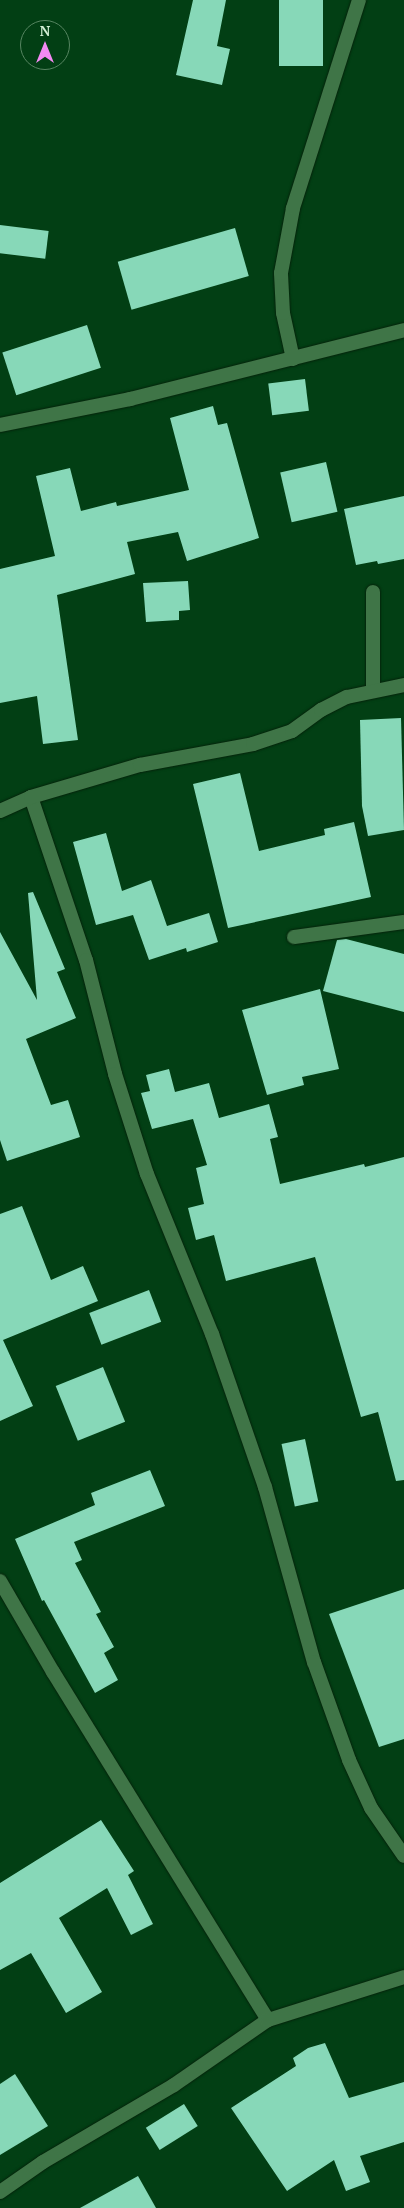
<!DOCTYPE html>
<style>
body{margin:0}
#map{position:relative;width:404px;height:2208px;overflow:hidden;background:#023f14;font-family:"PT Serif",serif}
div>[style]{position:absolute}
.building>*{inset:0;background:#87d8b8;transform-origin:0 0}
.roads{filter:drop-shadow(0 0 1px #05220a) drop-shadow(0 0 1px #05220a)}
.minor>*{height:14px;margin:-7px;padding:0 7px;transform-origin:7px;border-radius:7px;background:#3f7547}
span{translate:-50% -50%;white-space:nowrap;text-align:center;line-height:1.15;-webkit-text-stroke:5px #023f14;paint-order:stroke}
.north{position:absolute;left:20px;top:20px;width:50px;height:50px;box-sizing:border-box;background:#023f14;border:1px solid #568561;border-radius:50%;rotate:0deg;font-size:14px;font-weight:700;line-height:20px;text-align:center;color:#d3efd5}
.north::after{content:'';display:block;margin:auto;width:18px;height:22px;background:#f38af2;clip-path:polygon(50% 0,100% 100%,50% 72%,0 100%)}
</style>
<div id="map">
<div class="building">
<i style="clip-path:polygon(193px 0,226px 0,217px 46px,230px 49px,222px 85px,176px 75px)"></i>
<i style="left:279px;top:0;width:44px;height:66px"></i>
<i style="left:0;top:225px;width:49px;height:28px;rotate:7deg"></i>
<i style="left:235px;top:228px;width:50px;height:122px;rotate:74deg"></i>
<i style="left:87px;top:325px;width:45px;height:89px;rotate:72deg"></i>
<i style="left:305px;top:379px;width:32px;height:37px;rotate:83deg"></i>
<i style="clip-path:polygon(213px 406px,218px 425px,227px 423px,259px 538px,187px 561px,178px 532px,127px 542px,135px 574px,57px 595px,78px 740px,43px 744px,37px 696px,0 703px,0 569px,55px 556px,36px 476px,70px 468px,81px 511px,116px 502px,117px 506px,189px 490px,170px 418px)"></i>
<i style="left:326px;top:462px;width:51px;height:47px;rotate:77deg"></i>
<i style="clip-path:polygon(404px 496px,404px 559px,378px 564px,377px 561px,356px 565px,344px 509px)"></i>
<i style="clip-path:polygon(188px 581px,190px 610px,179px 611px,179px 620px,146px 622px,143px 583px)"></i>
<i style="clip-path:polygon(401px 718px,404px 830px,368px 836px,362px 806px,360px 720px)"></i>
<i style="clip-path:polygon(240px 773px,259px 851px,325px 835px,324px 829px,354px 822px,371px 897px,228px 928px,193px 784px)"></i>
<i style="clip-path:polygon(106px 833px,122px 891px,151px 880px,167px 926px,209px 913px,218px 942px,187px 952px,186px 948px,149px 960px,133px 915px,96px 925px,73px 842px)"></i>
<i style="clip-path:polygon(33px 892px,65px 969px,57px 972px,76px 1018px,26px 1039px,51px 1105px,68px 1100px,80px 1137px,7px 1161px,0 1140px,0 932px,37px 1000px,28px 893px)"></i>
<i style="clip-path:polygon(346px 939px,404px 954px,404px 1012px,323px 991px,337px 940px)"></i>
<i style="clip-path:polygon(320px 989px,339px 1069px,302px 1077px,304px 1085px,267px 1095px,242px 1010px)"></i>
<i style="clip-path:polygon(169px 1069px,175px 1092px,209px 1083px,219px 1118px,269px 1104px,278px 1137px,270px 1139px,280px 1184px,364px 1164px,365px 1167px,404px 1157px,404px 1480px,396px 1481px,378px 1412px,361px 1417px,315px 1257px,226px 1281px,214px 1235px,196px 1240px,188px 1208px,204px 1204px,196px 1168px,207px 1165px,193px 1119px,152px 1129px,141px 1093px,150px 1091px,146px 1075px)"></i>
<i style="clip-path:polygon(22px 1206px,51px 1280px,83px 1266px,98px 1301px,3px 1340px,33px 1406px,0 1421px,0 1214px)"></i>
<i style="left:149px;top:1290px;width:34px;height:64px;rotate:69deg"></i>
<i style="left:103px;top:1367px;width:59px;height:51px;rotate:68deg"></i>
<i style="left:305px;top:1439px;width:64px;height:24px;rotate:78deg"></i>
<i style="clip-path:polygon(150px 1470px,165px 1506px,74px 1542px,82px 1560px,75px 1563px,101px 1612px,96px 1614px,114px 1647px,104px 1653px,118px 1680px,95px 1693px,44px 1600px,42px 1601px,15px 1539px,95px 1505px,91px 1493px)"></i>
<i style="clip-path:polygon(404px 1589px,404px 1739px,379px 1747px,329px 1614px)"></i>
<i style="clip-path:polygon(101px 1820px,134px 1871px,128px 1875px,153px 1924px,131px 1935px,107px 1888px,59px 1918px,102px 1992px,66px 2013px,31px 1953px,0 1970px,0 1883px)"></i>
<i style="clip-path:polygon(325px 2043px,349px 2098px,404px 2082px,404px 2142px,360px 2156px,370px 2182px,346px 2191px,334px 2160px,287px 2191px,231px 2108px,296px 2066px,293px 2058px,308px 2048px)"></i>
<i style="clip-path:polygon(15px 2074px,48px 2126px,0 2155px,0 2084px)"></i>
<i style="left:184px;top:2104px;width:26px;height:45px;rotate:58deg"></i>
<i style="clip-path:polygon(138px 2176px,156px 2208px,80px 2208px)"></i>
</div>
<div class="roads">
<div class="minor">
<i style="left:293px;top:359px;width:47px;rotate:-102.3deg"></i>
<i style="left:283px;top:313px;width:40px;rotate:-92.9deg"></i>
<i style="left:281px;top:273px;width:66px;rotate:-79.5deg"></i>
<i style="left:293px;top:208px;width:218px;rotate:-72.4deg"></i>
<i style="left:0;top:425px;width:133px;rotate:-11.3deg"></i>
<i style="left:130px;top:399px;width:283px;rotate:-14.1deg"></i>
<i style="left:373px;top:592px;width:99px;rotate:90deg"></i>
<i style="left:31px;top:797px;width:172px;rotate:71.4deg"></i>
<i style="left:86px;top:960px;width:118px;rotate:75.7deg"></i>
<i style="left:115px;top:1074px;width:105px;rotate:72.3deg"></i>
<i style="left:147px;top:1174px;width:173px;rotate:67.9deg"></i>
<i style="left:212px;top:1334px;width:162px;rotate:70.9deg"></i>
<i style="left:265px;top:1487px;width:182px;rotate:74.4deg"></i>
<i style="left:314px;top:1662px;width:104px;rotate:70.3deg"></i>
<i style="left:349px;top:1760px;width:53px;rotate:65.4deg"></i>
<i style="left:371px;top:1808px;width:58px;rotate:55.5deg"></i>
<i style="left:0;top:811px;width:34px;rotate:-24deg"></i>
<i style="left:31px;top:797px;width:114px;rotate:-16.4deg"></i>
<i style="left:140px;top:765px;width:115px;rotate:-10.5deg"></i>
<i style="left:253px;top:744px;width:41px;rotate:-18.4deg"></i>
<i style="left:292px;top:731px;width:36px;rotate:-36deg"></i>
<i style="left:321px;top:710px;width:29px;rotate:-27deg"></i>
<i style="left:347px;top:697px;width:58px;rotate:-11.9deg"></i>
<i style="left:294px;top:937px;width:111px;rotate:-7.8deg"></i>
<i style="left:0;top:1581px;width:105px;rotate:59.8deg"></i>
<i style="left:53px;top:1672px;width:409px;rotate:58.3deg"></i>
<i style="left:0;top:2192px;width:52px;rotate:-34.9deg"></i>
<i style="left:43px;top:2162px;width:152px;rotate:-30.4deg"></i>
<i style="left:174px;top:2085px;width:114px;rotate:-34.7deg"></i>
<i style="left:268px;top:2020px;width:143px;rotate:-17.5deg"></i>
</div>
</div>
<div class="north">N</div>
</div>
